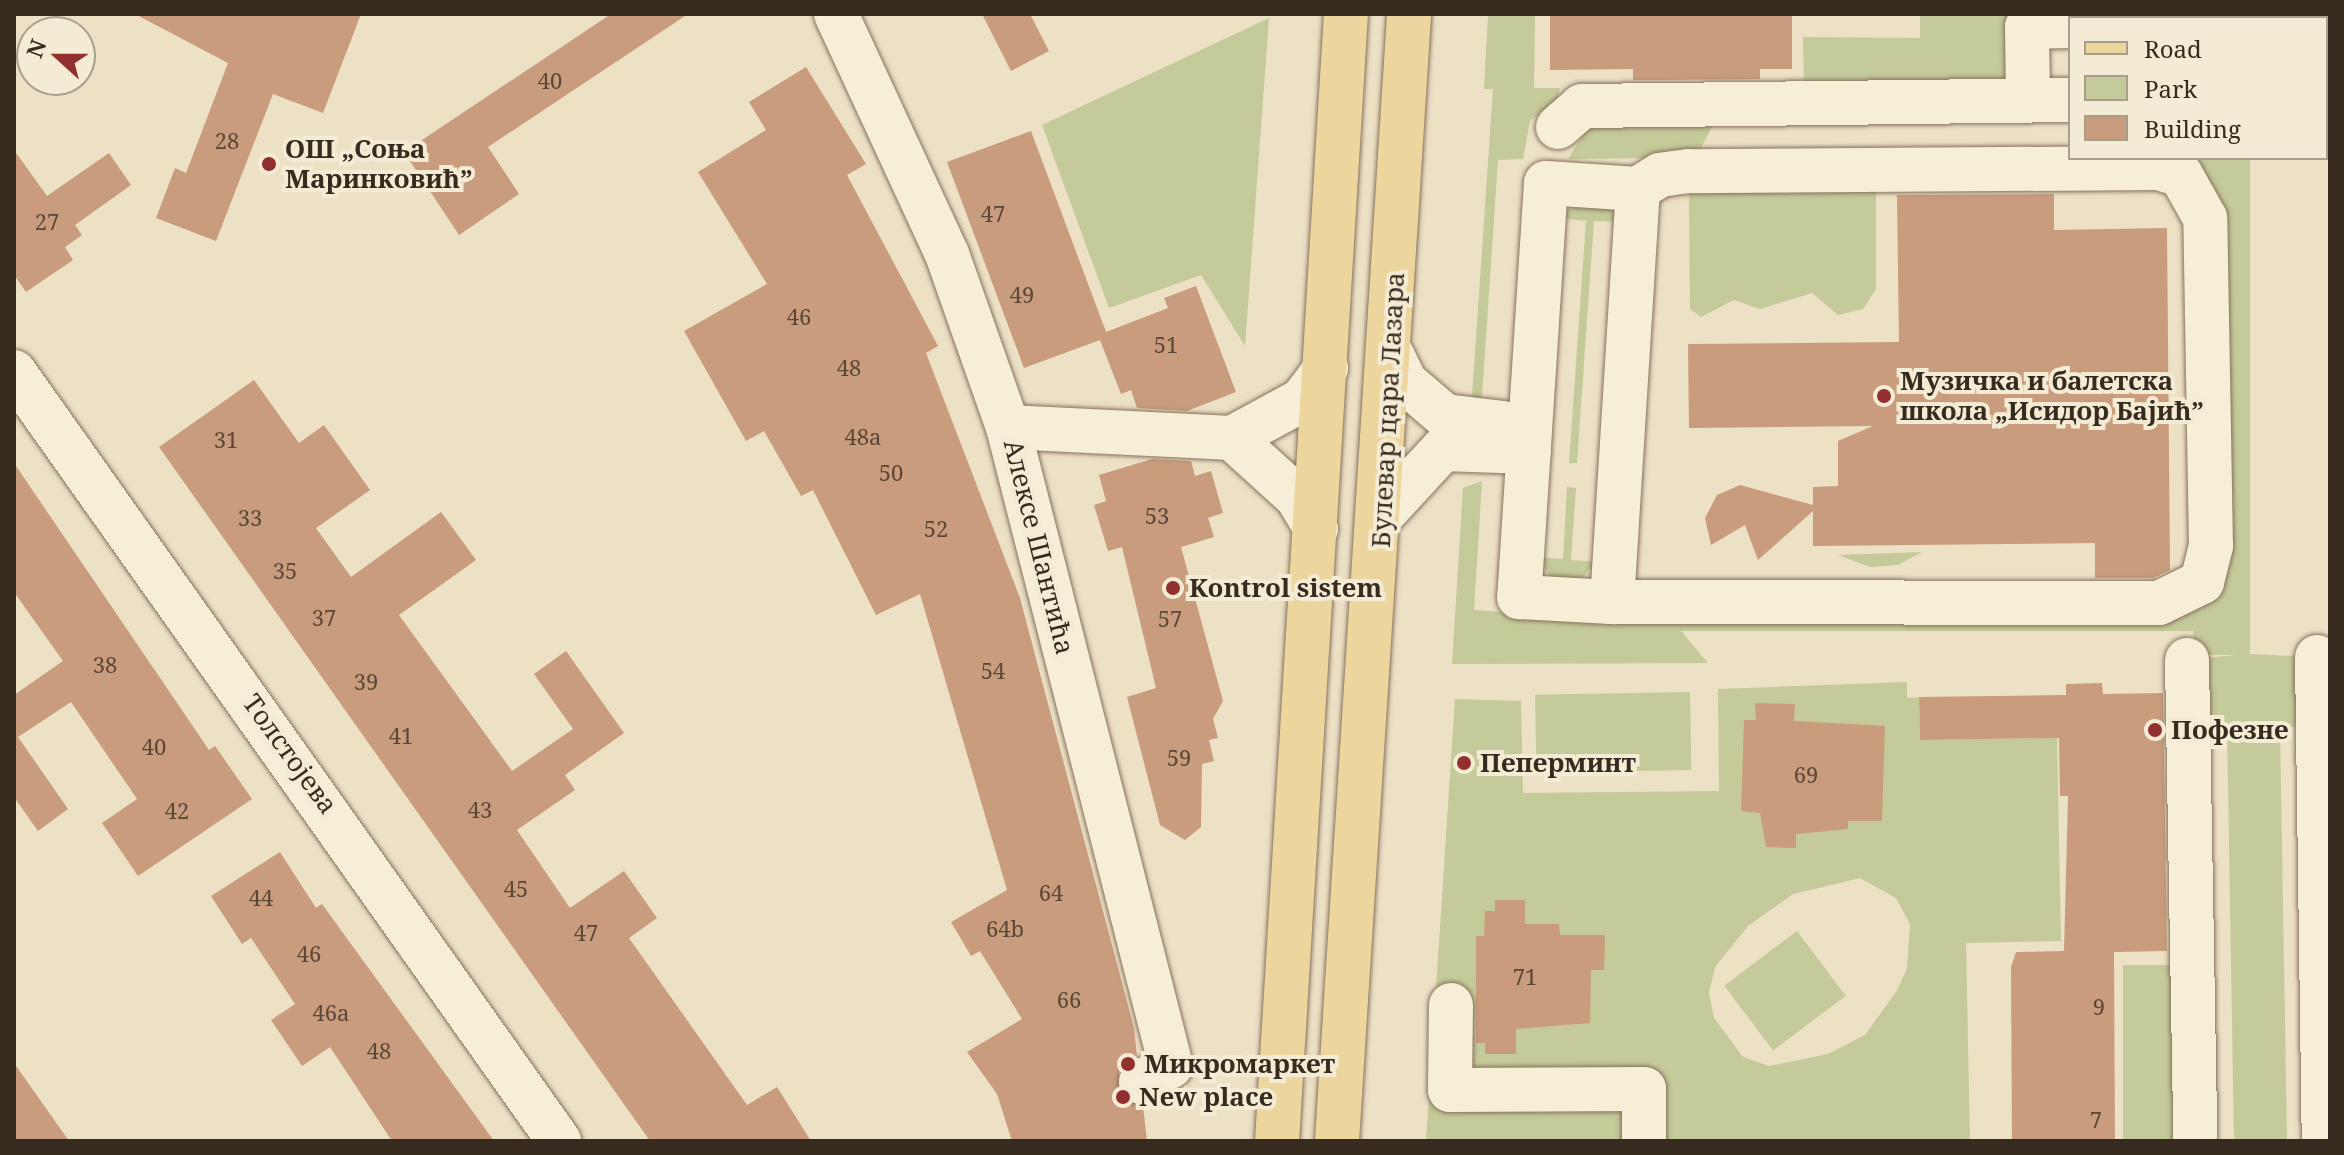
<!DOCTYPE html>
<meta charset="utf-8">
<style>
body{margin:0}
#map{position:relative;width:2344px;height:1155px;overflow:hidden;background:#ece0c5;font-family:"Noto Serif",serif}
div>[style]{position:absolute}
.green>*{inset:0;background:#c4ca99;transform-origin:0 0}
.building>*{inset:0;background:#c89c7c}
.roads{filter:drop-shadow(0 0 2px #86725c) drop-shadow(0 0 2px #86725c)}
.minor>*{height:44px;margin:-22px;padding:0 22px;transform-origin:22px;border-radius:22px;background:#f7eed7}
.major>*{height:44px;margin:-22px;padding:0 22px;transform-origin:22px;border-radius:22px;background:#edd59e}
.dots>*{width:22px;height:22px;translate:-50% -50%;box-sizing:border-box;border:4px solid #f4ebd4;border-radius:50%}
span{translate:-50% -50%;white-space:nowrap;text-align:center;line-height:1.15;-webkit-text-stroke:8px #f4ebd4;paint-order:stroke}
.number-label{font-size:22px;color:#5b4736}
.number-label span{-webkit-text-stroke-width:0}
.poi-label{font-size:26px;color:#372b1f;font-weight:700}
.left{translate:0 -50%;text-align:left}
.street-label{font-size:26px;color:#372b1f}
.frame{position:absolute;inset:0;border:16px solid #372b1f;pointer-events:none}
.legend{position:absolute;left:2068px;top:16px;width:260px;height:144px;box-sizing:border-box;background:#f4ebd4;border:2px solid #a89e8c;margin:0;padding:10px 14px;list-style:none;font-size:24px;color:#372b1f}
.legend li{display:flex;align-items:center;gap:16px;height:40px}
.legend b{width:40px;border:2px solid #a89e8c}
.north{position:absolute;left:16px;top:16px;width:80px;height:80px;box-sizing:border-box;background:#f4ebd4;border:2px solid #a89e8c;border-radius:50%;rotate:291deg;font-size:22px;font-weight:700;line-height:32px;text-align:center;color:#372b1f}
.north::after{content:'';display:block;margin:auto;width:28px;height:36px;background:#922f2f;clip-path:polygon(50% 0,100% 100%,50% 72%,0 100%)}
</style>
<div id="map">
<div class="green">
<i style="clip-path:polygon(1488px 14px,1535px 14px,1534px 88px,1560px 88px,1556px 106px,1530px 120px,1523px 159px,1498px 160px,1481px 411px,1471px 411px,1493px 89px,1484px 89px)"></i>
<i style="clip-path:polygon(1920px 14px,2015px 14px,2015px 64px,1995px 87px,1804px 87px,1803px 37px,1920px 38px)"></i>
<i style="clip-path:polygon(1269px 18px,1245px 346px,1201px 275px,1109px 308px,1042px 125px)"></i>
<i style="clip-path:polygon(1589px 125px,1713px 125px,1700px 150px,2070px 153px,1568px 159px)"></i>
<i style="clip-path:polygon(2170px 158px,2250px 158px,2250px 654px,2317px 657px,2318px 726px,2280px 727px,2287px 1141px,2234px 1141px,2227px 725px,2188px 726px,2187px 660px,2236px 655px,2194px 655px,2193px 631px,1681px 631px,1708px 663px,1452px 664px,1463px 488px,1482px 481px,1474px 610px,1627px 620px,2184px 608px,2216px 213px)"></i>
<i style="clip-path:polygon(1876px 183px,1876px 289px,1863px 309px,1838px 315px,1812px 293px,1760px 309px,1734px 300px,1701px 317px,1690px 309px,1689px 186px)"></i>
<i style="clip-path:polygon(1578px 200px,1604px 202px,1621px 222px,1594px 221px,1577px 463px,1569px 463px,1586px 221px,1560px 218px)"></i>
<i style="clip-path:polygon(1567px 487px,1576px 488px,1571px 560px,1597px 562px,1579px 581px,1552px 579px,1536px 557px,1563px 559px)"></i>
<i style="clip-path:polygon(1922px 552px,1898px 565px,1870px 567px,1838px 555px)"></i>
<i style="clip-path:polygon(evenodd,1907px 682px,1907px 698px,1919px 697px,1920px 740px,2057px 738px,2061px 941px,1966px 943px,1970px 1141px,1426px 1141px,1455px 699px,1521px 701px,1523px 793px,1719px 791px,1718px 689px,1907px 682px,1860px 878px,1896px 898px,1910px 924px,1907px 969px,1896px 992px,1865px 1035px,1828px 1054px,1769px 1066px,1743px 1057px,1714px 1018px,1709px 993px,1715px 967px,1748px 926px,1793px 894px,1860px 878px)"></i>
<i style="left:1690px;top:692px;width:78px;height:155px;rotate:89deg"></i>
<i style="left:1797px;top:931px;width:81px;height:91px;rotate:53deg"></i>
<i style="left:2123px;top:965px;width:55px;height:176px"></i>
</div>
<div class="building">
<i style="clip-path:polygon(135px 14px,361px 14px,323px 113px,273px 94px,216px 241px,156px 218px,175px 168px,186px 173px,228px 63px)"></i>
<i style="clip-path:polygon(611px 14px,688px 14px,488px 147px,519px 194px,459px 235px,404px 152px)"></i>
<i style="clip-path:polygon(982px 14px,1030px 14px,1049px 51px,1011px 71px)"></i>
<i style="clip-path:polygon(1550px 14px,1792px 14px,1792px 69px,1760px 69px,1760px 79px,1660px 80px,1633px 80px,1633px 69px,1550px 70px)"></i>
<i style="clip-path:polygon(806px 67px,866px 164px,847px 175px,938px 346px,926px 353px,1020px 598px,1134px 1028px,1137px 1056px,1119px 1070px,1119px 1093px,1143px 1106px,1147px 1141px,1012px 1141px,997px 1094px,967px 1052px,1022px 1019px,980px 951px,971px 956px,951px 922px,1007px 890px,920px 594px,876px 615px,813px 490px,801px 496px,764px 431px,746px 441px,684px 331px,767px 284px,698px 172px,766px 130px,749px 102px)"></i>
<i style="clip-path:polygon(1031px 131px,1106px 332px,1168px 308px,1164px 298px,1196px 286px,1236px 392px,1187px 411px,1137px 408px,1131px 390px,1121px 394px,1100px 340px,1024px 368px,947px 162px)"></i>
<i style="clip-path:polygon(14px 150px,47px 196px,109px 153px,131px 185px,75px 225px,82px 235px,65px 247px,73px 260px,26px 292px,14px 275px)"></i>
<i style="clip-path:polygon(2054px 194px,2054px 230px,2167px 228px,2170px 570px,2153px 578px,2095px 578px,2095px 543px,1813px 546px,1813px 511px,1758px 560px,1745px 525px,1711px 545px,1705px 518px,1717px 495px,1740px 485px,1813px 505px,1813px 487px,1838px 486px,1838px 441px,1873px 426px,1689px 428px,1688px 344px,1899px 342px,1897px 195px)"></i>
<i style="clip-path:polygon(254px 380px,299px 443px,324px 425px,370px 490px,316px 528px,351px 577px,441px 512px,476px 560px,399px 615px,512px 771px,573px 729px,534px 674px,566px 651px,624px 733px,565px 775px,575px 790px,517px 830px,570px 908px,624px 871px,657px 918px,629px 938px,747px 1105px,777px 1087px,811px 1141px,650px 1141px,159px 447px)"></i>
<i style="clip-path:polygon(1152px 459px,1191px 461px,1195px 476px,1211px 471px,1223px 513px,1208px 518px,1214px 537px,1181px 547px,1223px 701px,1213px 719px,1218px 738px,1209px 740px,1214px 761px,1202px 764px,1201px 827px,1185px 840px,1160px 825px,1127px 697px,1156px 688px,1122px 547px,1108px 551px,1094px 505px,1106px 501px,1099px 475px)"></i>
<i style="clip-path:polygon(14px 463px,209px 750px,215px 746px,252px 799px,138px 876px,102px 823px,137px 799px,71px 702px,18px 737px,68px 809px,38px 831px,14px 797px,14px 695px,63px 661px,14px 592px)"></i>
<i style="clip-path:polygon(2102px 683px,2103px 694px,2163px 693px,2167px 951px,2114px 952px,2115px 1141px,2012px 1141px,2011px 967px,2016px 952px,2064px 951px,2068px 796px,2060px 796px,2059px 738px,1920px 740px,1919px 697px,2066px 695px,2066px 684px)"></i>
<i style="clip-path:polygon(1755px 703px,1795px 704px,1794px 721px,1885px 726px,1882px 821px,1848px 821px,1848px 829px,1796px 834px,1796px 848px,1766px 847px,1760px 813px,1741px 811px,1744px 720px,1756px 720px)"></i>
<i style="clip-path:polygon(280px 852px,316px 908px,322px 904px,494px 1141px,392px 1141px,330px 1047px,302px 1066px,271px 1020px,295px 1004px,251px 938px,242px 944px,211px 896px)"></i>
<i style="clip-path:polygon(1495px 900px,1525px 900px,1525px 924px,1559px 924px,1560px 935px,1605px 935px,1604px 970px,1591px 970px,1590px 1023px,1516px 1029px,1516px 1054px,1485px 1054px,1485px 1043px,1476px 1043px,1476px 936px,1484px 936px,1485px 911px,1495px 911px)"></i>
<i style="clip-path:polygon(14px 1063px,69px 1141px,14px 1141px)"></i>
</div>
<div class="roads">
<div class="minor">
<i style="left:836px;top:14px;width:264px;rotate:65.2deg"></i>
<i style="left:947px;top:254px;width:183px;rotate:70.6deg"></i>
<i style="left:1008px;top:427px;width:659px;rotate:75.69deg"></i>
<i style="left:1171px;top:1066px;width:34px;rotate:152deg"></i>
<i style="left:2212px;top:14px;width:4px;rotate:90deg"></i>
<i style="left:2311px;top:14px;width:4px;rotate:90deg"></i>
<i style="left:2028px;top:100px;width:73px;rotate:-90.8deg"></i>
<i style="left:2027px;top:27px;width:43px;rotate:-1.3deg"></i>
<i style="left:1558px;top:127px;width:32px;rotate:-41deg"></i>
<i style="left:1582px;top:106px;width:488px;rotate:-0.7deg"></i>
<i style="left:1392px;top:355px;width:30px;rotate:64deg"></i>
<i style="left:1405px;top:382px;width:52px;rotate:40.4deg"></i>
<i style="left:1445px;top:416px;width:59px;rotate:6.8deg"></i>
<i style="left:14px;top:372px;width:943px;rotate:54.67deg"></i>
<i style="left:1008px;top:427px;width:224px;rotate:2.8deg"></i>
<i style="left:1232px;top:438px;width:80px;rotate:-28.5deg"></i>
<i style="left:1302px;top:400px;width:40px;rotate:-53deg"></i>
<i style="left:1232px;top:438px;width:88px;rotate:42.2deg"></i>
<i style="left:1297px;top:497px;width:37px;rotate:59deg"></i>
<i style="left:1382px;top:515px;width:90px;rotate:-47.3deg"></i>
<i style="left:1443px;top:449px;width:86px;rotate:2deg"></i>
<i style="left:1612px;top:602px;width:547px;rotate:0.1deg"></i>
<i style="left:2159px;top:603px;width:48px;rotate:-26deg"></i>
<i style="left:2202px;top:582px;width:37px;rotate:-76deg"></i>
<i style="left:2211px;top:546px;width:328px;rotate:-91deg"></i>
<i style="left:2205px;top:218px;width:49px;rotate:-119.2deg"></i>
<i style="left:2181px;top:175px;width:24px;rotate:-163deg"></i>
<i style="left:2158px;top:168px;width:470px;rotate:179.6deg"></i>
<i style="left:1688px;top:171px;width:28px;rotate:172deg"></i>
<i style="left:1660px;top:175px;width:26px;rotate:148deg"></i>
<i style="left:1638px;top:189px;width:92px;rotate:-176.3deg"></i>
<i style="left:1546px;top:183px;width:415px;rotate:93.7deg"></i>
<i style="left:1519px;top:597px;width:93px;rotate:3.1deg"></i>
<i style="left:1612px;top:602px;width:414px;rotate:-86.4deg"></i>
<i style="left:2317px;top:657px;width:484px;rotate:89.2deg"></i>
<i style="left:2187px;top:660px;width:481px;rotate:89deg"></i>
<i style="left:1451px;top:1005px;width:85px;rotate:90.7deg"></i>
<i style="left:1450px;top:1090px;width:194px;rotate:-0.3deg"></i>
<i style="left:1644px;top:1089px;width:52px;rotate:90deg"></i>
</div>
<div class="major">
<i style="left:1277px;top:1141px;width:1129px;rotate:-86.5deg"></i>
<i style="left:1337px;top:1141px;width:1129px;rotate:-86.34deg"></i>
</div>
</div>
<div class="dots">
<i style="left:269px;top:164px;background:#922f2f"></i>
<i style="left:1884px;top:396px;background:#922f2f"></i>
<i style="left:1173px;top:588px;background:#922f2f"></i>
<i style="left:2155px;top:730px;background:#922f2f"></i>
<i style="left:1464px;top:763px;background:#922f2f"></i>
<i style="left:1128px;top:1064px;background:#922f2f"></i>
<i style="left:1123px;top:1097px;background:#922f2f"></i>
</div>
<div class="number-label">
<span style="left:550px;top:81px">40</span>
<span style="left:227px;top:141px">28</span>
<span style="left:993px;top:214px">47</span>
<span style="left:47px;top:222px">27</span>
<span style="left:1022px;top:295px">49</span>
<span style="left:799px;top:317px">46</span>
<span style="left:1166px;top:345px">51</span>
<span style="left:849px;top:368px">48</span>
<span style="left:863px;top:437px">48a</span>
<span style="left:226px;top:440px">31</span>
<span style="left:891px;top:473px">50</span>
<span style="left:1157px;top:516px">53</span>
<span style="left:250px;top:518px">33</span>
<span style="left:936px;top:529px">52</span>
<span style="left:285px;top:571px">35</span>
<span style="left:324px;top:618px">37</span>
<span style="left:1170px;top:619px">57</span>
<span style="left:105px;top:665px">38</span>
<span style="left:993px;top:671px">54</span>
<span style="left:366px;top:682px">39</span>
<span style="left:401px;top:736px">41</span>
<span style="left:154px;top:747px">40</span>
<span style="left:1179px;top:758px">59</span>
<span style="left:1806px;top:775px">69</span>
<span style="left:480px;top:810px">43</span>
<span style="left:177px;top:811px">42</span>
<span style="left:516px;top:889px">45</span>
<span style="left:1051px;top:893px">64</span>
<span style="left:261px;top:898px">44</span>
<span style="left:1005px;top:929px">64b</span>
<span style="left:586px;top:933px">47</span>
<span style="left:309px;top:954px">46</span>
<span style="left:1525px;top:977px">71</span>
<span style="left:1069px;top:1000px">66</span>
<span style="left:2099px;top:1007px">9</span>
<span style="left:331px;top:1013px">46a</span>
<span style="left:379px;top:1051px">48</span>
<span style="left:2096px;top:1120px">7</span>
</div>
<div class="poi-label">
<span class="left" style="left:285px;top:164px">ОШ „Соња<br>Маринковић”</span>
<span class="left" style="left:1900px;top:396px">Музичка и балетска<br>школа „Исидор Бајић”</span>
<span class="left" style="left:1189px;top:588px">Kontrol sistem</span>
<span class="left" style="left:2171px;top:730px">Пофезне</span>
<span class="left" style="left:1480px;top:763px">Пеперминт</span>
<span class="left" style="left:1144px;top:1064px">Микромаркет</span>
<span class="left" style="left:1139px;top:1097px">New place</span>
</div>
<div class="street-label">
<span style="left:1388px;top:410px;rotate:-87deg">Булевар цара Лазара</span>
<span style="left:1039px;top:547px;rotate:76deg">Алексе Шантића</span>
<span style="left:290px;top:754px;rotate:54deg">Толстојева</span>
</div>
<div class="frame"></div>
<ul class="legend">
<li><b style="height:10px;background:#edd59e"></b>Road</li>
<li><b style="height:22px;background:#c4ca99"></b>Park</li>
<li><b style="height:22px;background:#c89c7c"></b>Building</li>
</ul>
<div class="north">N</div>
</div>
